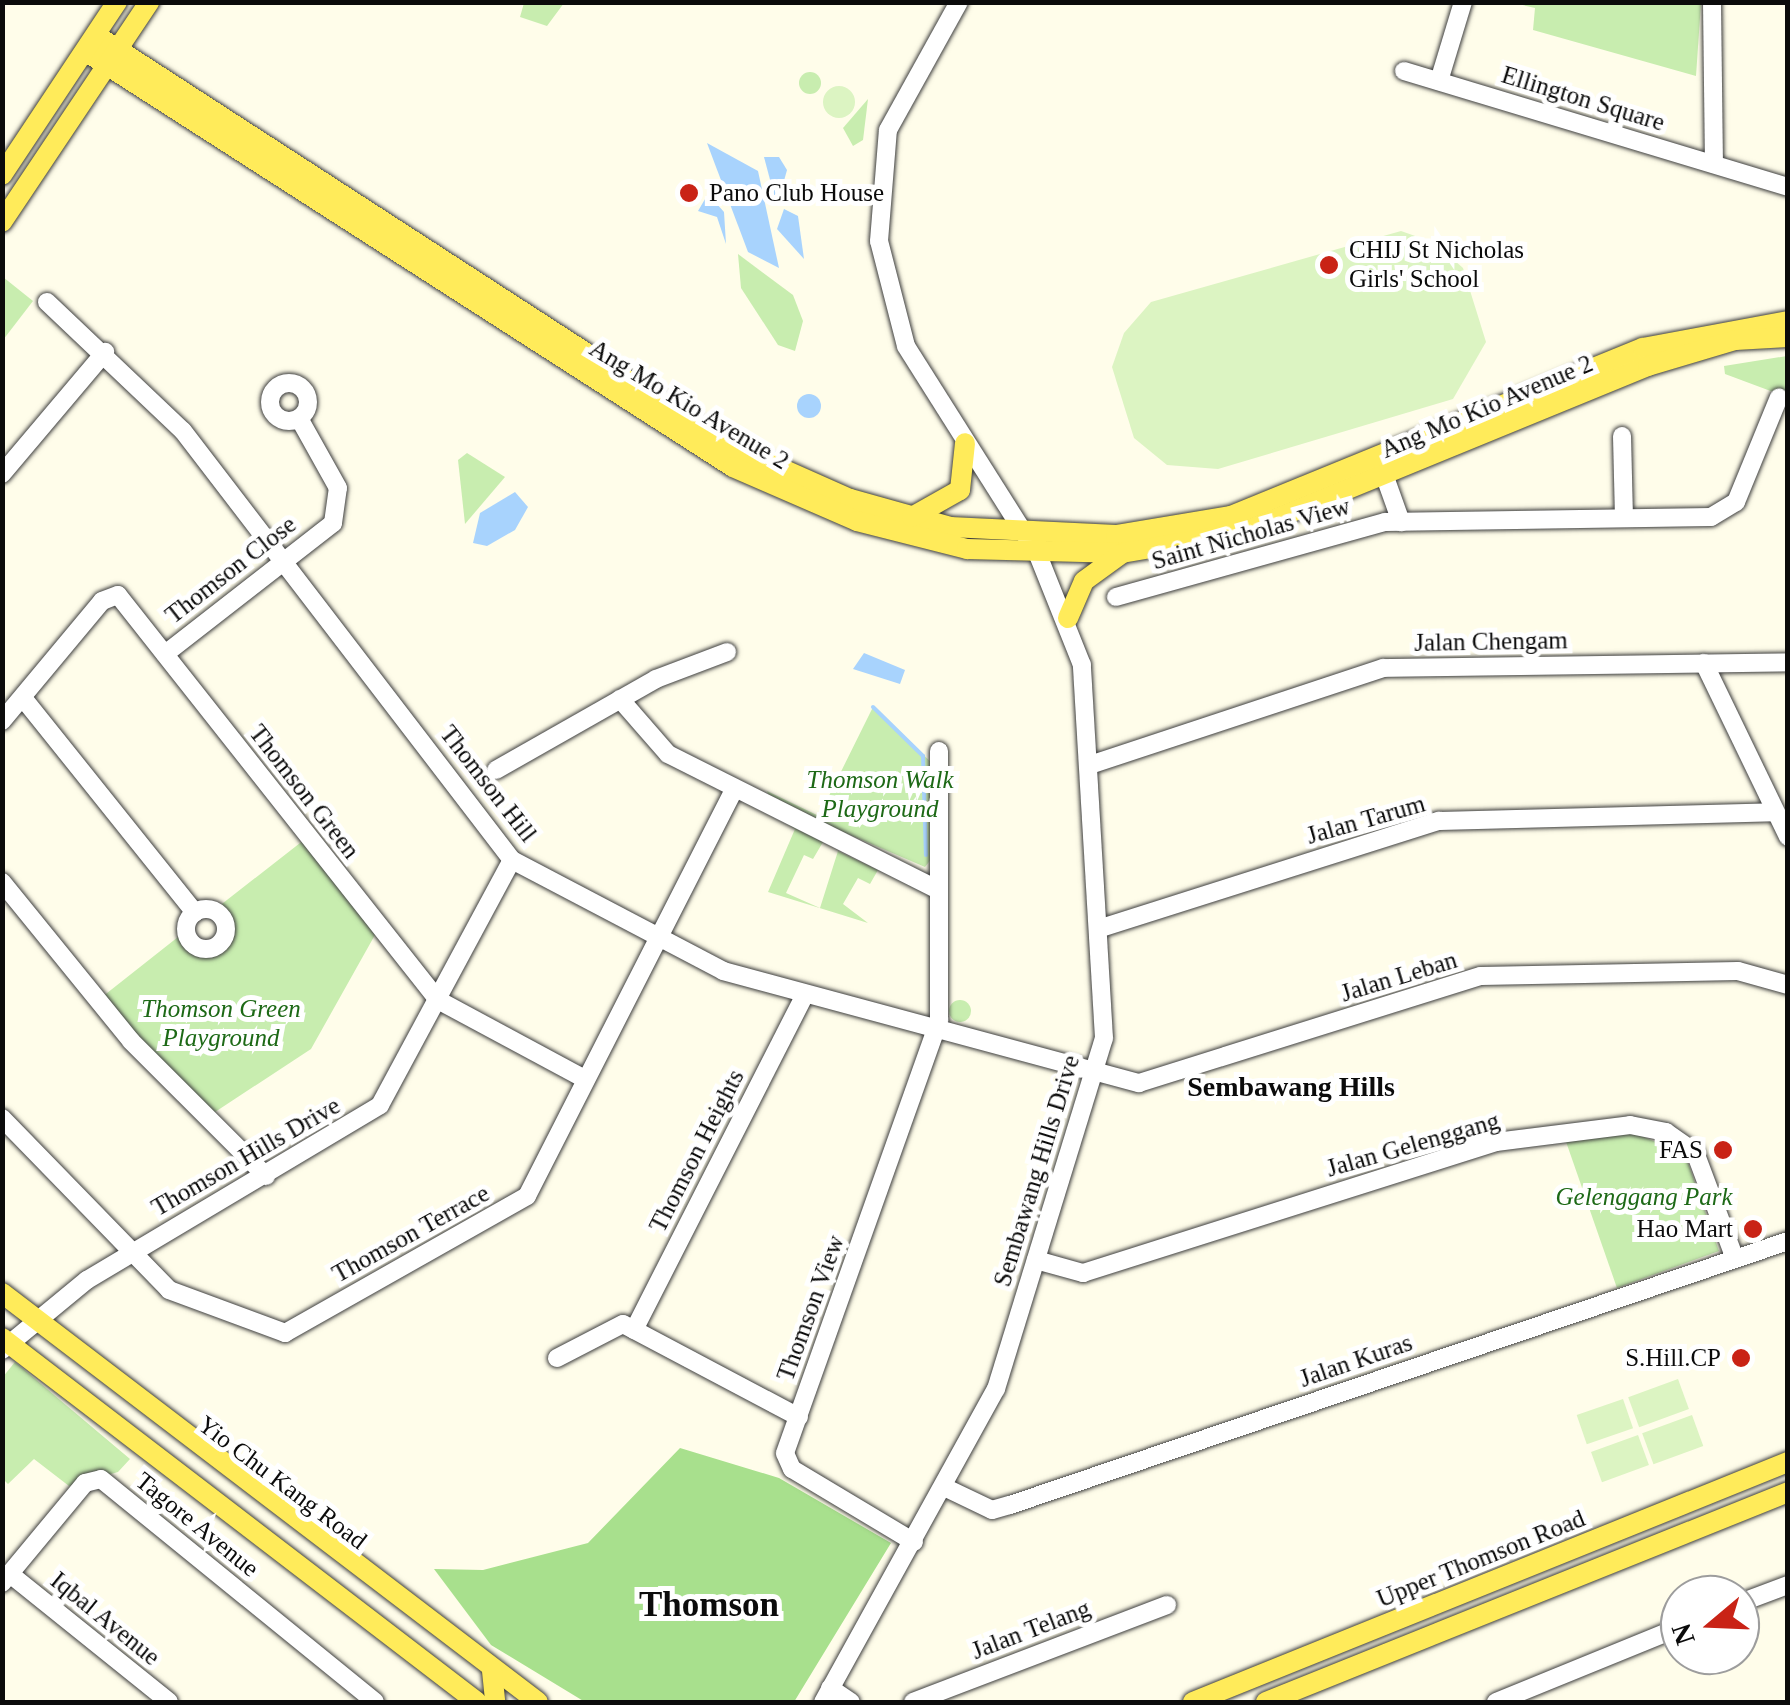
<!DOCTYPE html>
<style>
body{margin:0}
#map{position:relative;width:1790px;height:1705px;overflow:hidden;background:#fffdea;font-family:Georgia,serif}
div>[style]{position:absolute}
.green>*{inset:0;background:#c8edaf}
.round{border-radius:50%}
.forest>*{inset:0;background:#a8e08d}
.pitch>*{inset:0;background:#dcf4c2;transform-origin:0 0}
.water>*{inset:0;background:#a8d3fd}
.stream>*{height:4px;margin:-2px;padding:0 2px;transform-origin:2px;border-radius:2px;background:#a8d3fd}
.roads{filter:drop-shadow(0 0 2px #3e3e3e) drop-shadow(0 0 2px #3e3e3e)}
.minor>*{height:18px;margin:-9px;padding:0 9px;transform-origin:9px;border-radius:9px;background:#fff}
.minor>.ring{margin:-9px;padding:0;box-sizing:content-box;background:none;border:18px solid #fff;border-radius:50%}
.major>*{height:20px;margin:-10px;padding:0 10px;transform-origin:10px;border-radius:10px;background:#ffeb5a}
.dots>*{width:28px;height:28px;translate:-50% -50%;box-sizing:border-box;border:5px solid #fff;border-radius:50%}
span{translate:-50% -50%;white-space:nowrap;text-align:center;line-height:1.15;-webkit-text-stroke:10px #fff;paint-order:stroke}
.street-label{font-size:25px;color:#0b0b0b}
.poi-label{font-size:25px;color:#0b0b0b}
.left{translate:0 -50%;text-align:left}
.right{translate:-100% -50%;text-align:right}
.park-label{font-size:25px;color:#1d6916;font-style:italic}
.neighbourhood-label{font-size:28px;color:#0b0b0b;font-weight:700}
.district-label{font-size:35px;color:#0b0b0b;font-weight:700}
.frame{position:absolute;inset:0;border:5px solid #0b0b0b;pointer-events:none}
.north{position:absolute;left:1660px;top:1575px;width:100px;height:100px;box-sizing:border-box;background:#fff;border:2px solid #9d9d9d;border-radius:50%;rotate:251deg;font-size:28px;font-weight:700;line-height:40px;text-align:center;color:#0b0b0b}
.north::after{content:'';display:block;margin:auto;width:35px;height:45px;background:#c92316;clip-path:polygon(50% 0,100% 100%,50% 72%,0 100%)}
</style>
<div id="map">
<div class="green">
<i style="clip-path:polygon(524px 3px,524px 2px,564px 3px,547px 26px,520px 17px)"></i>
<i style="clip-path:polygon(1514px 3px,1701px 3px,1696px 76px,1533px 30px,1535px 8px)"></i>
<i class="round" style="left:799px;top:72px;width:22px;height:22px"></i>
<i style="clip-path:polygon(868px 99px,863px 140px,853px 146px,843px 128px)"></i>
<i style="clip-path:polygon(738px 254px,793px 295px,803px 321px,795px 351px,778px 345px,741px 288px)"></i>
<i style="clip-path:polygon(3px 277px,33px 301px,3px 340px)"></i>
<i style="clip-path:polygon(1787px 356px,1787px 397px,1725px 374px,1724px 366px)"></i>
<i style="clip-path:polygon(467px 453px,505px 477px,465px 524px,458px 460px)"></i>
<i style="clip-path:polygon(873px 707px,933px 764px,936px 853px,925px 867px,771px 801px,767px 791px,819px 816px)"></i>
<i style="clip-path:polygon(743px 795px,823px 842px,813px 859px,804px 855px,786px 893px,820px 908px,838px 851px,878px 870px,870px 884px,858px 878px,843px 904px,868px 923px,768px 892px,795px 829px)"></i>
<i style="clip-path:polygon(309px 836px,380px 926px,311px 1049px,212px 1114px,102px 997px,178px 937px,202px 955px,223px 949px,231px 929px,218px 907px)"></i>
<i class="round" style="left:949px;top:1000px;width:22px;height:22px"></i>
<i style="clip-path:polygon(1634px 1133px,1685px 1154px,1719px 1251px,1617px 1288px,1564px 1136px)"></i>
<i style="clip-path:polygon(15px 1362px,130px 1459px,118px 1472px,69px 1486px,34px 1459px,8px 1484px,3px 1479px,2px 1378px)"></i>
</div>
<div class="forest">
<i style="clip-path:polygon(680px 1448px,779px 1478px,891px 1543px,794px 1702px,585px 1702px,491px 1645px,434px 1569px,483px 1570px,588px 1543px)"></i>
</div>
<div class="pitch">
<i class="round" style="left:823px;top:86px;width:32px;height:32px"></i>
<i style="clip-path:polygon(1401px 231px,1435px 243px,1463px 268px,1486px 342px,1453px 399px,1218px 469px,1167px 465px,1134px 438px,1112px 367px,1124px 333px,1151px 302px)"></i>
<i style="left:1678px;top:1379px;width:32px;height:53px;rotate:70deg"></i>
<i style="left:1623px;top:1399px;width:31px;height:49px;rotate:71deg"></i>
<i style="left:1692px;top:1415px;width:33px;height:53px;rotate:70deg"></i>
<i style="left:1638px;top:1435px;width:32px;height:50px;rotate:70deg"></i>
</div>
<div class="water">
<i style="clip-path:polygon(707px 143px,758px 171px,779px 268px,748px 252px)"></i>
<i style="clip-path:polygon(764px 157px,779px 157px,787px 170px,777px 206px)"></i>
<i style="clip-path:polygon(708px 194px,724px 212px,726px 244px,717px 217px,698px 211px)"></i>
<i style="clip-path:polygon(784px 209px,798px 216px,804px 259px,777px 229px)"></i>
<i class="round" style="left:797px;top:394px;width:24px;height:24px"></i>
<i style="clip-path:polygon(515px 492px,528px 507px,515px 530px,487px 546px,473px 543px,480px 513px)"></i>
<i style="clip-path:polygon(864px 653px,905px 670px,900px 684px,853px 669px)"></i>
</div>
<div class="stream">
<i style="left:873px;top:707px;width:70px;rotate:44.4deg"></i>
<i style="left:923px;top:756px;width:99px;rotate:88.3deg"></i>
</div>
<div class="roads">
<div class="minor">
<i style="left:1712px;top:2px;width:162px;rotate:89.3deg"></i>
<i style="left:1404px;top:71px;width:401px;rotate:16.8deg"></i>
<i style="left:1439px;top:81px;width:83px;rotate:-73.1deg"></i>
<i style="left:47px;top:302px;width:187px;rotate:43.5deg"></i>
<i style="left:183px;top:431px;width:541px;rotate:52.52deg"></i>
<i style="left:512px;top:860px;width:238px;rotate:27.7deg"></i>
<i style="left:723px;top:971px;width:431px;rotate:15.1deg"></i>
<i style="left:1139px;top:1083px;width:358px;rotate:-17.4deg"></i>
<i style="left:1481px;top:976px;width:257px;rotate:-1.1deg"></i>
<i style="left:1738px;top:971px;width:52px;rotate:15.6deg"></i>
<i class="ring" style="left:270px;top:383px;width:20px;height:20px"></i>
<i style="left:1622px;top:436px;width:81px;rotate:88.6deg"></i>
<i style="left:1380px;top:463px;width:63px;rotate:70.4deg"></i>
<i style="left:2px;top:474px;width:160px;rotate:-49.8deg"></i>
<i style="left:1116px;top:597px;width:279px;rotate:-15.6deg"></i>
<i style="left:1385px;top:522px;width:326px;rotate:-0.9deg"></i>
<i style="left:1711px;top:517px;width:29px;rotate:-31deg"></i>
<i style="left:1736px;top:502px;width:113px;rotate:-67.7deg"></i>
<i style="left:165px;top:654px;width:213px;rotate:-37.9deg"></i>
<i style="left:333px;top:523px;width:35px;rotate:-82deg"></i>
<i style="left:338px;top:488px;width:78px;rotate:-119.2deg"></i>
<i style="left:1704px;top:663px;width:193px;rotate:64.2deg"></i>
<i style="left:23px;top:698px;width:275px;rotate:51.3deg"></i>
<i style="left:620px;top:699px;width:73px;rotate:48.9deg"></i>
<i style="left:668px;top:754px;width:299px;rotate:26.7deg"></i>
<i style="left:2px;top:721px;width:156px;rotate:-50.2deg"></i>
<i style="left:102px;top:601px;width:17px;rotate:-21deg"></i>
<i style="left:118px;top:595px;width:516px;rotate:51.69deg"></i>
<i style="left:438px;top:1000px;width:167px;rotate:28.3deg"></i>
<i style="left:1090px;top:765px;width:309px;rotate:-18.3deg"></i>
<i style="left:1383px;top:668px;width:405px;rotate:-0.8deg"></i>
<i style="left:496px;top:770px;width:184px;rotate:-29.6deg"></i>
<i style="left:656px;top:679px;width:76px;rotate:-20.8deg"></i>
<i style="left:2px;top:882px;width:205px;rotate:50.9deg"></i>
<i style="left:131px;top:1041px;width:191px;rotate:45deg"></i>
<i class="ring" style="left:186px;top:909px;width:22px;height:22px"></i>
<i style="left:1101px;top:928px;width:355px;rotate:-17.6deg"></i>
<i style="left:1439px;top:821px;width:336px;rotate:-1.5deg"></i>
<i style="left:2px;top:1118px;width:240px;rotate:45.8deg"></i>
<i style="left:169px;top:1290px;width:124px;rotate:20.3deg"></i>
<i style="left:285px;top:1333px;width:278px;rotate:-29.5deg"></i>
<i style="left:527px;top:1196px;width:457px;rotate:-63deg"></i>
<i style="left:1036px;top:1260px;width:49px;rotate:15.5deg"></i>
<i style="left:1083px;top:1273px;width:433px;rotate:-17.6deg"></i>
<i style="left:1496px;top:1142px;width:135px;rotate:-7.2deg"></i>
<i style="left:1630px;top:1125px;width:37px;rotate:11deg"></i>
<i style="left:1666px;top:1132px;width:35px;rotate:35deg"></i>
<i style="left:1695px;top:1152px;width:114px;rotate:69.5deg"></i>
<i style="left:634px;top:1330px;width:376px;rotate:-63deg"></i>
<i style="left:2px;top:1350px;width:110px;rotate:-39.5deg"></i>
<i style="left:87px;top:1280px;width:341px;rotate:-30.8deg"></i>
<i style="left:380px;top:1105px;width:278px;rotate:-61.7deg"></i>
<i style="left:557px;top:1358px;width:74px;rotate:-27.3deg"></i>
<i style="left:623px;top:1324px;width:199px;rotate:27.9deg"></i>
<i style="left:944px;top:1487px;width:53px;rotate:25.6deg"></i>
<i style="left:992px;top:1510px;width:19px;rotate:-16deg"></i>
<i style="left:1010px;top:1505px;width:822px;rotate:-18.74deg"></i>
<i style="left:914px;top:1542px;width:142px;rotate:-149.1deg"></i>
<i style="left:792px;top:1469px;width:17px;rotate:-114deg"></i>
<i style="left:785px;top:1453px;width:460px;rotate:-70.4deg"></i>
<i style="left:939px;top:1020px;width:269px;rotate:-90deg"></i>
<i style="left:10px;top:1574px;width:204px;rotate:38.8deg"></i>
<i style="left:2px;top:1583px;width:130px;rotate:-50.3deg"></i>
<i style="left:85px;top:1483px;width:16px;rotate:-14deg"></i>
<i style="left:101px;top:1479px;width:353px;rotate:39.1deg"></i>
<i style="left:1740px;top:1603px;width:51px;rotate:-20.6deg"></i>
<i style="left:830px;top:1688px;width:25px;rotate:34deg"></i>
<i style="left:823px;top:1702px;width:358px;rotate:-61.1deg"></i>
<i style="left:996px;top:1389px;width:367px;rotate:-72.9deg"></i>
<i style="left:1104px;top:1038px;width:374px;rotate:-93.4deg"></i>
<i style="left:1082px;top:665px;width:118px;rotate:-111.8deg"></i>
<i style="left:1038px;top:555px;width:247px;rotate:-122.3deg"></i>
<i style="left:906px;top:346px;width:108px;rotate:-104.4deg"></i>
<i style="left:879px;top:241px;width:111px;rotate:-85.4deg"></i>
<i style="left:888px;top:130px;width:146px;rotate:-61deg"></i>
<i style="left:913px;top:1702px;width:272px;rotate:-20.9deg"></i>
<i style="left:1496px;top:1702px;width:199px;rotate:-22.2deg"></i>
</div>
<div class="major">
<i style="left:97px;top:36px;width:752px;rotate:32.95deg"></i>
<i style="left:728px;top:445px;width:133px;rotate:23.9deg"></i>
<i style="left:850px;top:499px;width:104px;rotate:15.6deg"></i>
<i style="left:950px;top:527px;width:166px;rotate:2.8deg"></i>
<i style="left:1116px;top:535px;width:117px;rotate:-9.4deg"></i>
<i style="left:1231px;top:516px;width:445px;rotate:-22.2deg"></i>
<i style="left:1643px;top:348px;width:147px;rotate:-10.5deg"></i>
<i style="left:88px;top:53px;width:766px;rotate:32.69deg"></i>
<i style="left:733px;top:467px;width:135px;rotate:23.5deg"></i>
<i style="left:857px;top:521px;width:114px;rotate:14.3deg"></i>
<i style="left:967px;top:549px;width:155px;rotate:1.5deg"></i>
<i style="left:1122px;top:553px;width:123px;rotate:-9.8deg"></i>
<i style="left:1243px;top:532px;width:438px;rotate:-22.3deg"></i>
<i style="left:1648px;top:366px;width:91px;rotate:-16.6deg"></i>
<i style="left:1735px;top:340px;width:53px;rotate:-3.2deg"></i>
<i style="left:2px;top:175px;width:208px;rotate:-56.4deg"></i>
<i style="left:2px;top:222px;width:265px;rotate:-56.2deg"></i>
<i style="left:912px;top:517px;width:55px;rotate:-29.4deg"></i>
<i style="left:960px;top:490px;width:47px;rotate:-83.9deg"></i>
<i style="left:1068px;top:618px;width:40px;rotate:-66.6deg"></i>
<i style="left:1084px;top:581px;width:46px;rotate:-36.1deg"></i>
<i style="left:2px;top:1293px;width:674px;rotate:37.35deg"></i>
<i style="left:2px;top:1338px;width:598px;rotate:37.46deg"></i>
<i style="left:492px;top:1671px;width:31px;rotate:84deg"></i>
<i style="left:1193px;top:1702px;width:642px;rotate:-21.97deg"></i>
<i style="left:1266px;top:1702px;width:563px;rotate:-21.91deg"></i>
</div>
</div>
<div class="dots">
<i style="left:689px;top:193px;background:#c92316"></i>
<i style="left:1329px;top:265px;background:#c92316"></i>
<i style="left:1723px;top:1150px;background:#c92316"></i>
<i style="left:1753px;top:1229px;background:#c92316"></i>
<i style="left:1741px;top:1358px;background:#c92316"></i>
</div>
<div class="street-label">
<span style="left:1583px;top:99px;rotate:17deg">Ellington Square</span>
<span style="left:689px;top:405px;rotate:31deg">Ang Mo Kio Avenue 2</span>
<span style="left:1487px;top:407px;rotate:-23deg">Ang Mo Kio Avenue 2</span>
<span style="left:1251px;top:534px;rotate:-16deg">Saint Nicholas View</span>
<span style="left:231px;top:570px;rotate:-38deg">Thomson Close</span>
<span style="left:1491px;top:642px;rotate:-1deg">Jalan Chengam</span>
<span style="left:488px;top:784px;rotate:52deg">Thomson Hill</span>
<span style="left:304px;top:792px;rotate:52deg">Thomson Green</span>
<span style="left:1366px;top:820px;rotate:-16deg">Jalan Tarum</span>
<span style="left:1399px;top:977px;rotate:-17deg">Jalan Leban</span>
<span style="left:1413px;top:1145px;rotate:-16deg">Jalan Gelenggang</span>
<span style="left:697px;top:1151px;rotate:-63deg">Thomson Heights</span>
<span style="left:246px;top:1157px;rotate:-30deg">Thomson Hills Drive</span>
<span style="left:1037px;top:1171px;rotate:-73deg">Sembawang Hills Drive</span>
<span style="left:411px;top:1234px;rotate:-29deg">Thomson Terrace</span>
<span style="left:811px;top:1308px;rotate:-70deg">Thomson View</span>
<span style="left:1356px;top:1361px;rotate:-19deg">Jalan Kuras</span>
<span style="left:282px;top:1483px;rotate:37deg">Yio Chu Kang Road</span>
<span style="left:197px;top:1525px;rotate:39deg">Tagore Avenue</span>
<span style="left:1481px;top:1559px;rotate:-22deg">Upper Thomson Road</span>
<span style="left:105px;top:1619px;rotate:39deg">Iqbal Avenue</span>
<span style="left:1031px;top:1630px;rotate:-21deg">Jalan Telang</span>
</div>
<div class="poi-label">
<span class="left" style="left:709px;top:193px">Pano Club House</span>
<span class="left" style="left:1349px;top:265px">CHIJ St Nicholas<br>Girls' School</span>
<span class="right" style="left:1703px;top:1150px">FAS</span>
<span class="right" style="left:1733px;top:1229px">Hao Mart</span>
<span class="right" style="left:1721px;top:1358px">S.Hill.CP</span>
</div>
<div class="park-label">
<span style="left:880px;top:795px">Thomson Walk<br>Playground</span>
<span style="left:221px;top:1024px">Thomson Green<br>Playground</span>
<span style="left:1644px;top:1197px">Gelenggang Park</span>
</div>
<div class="neighbourhood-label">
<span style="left:1291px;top:1087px">Sembawang Hills</span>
</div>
<div class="district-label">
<span style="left:709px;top:1605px">Thomson</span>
</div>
<div class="frame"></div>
<div class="north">N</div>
</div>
